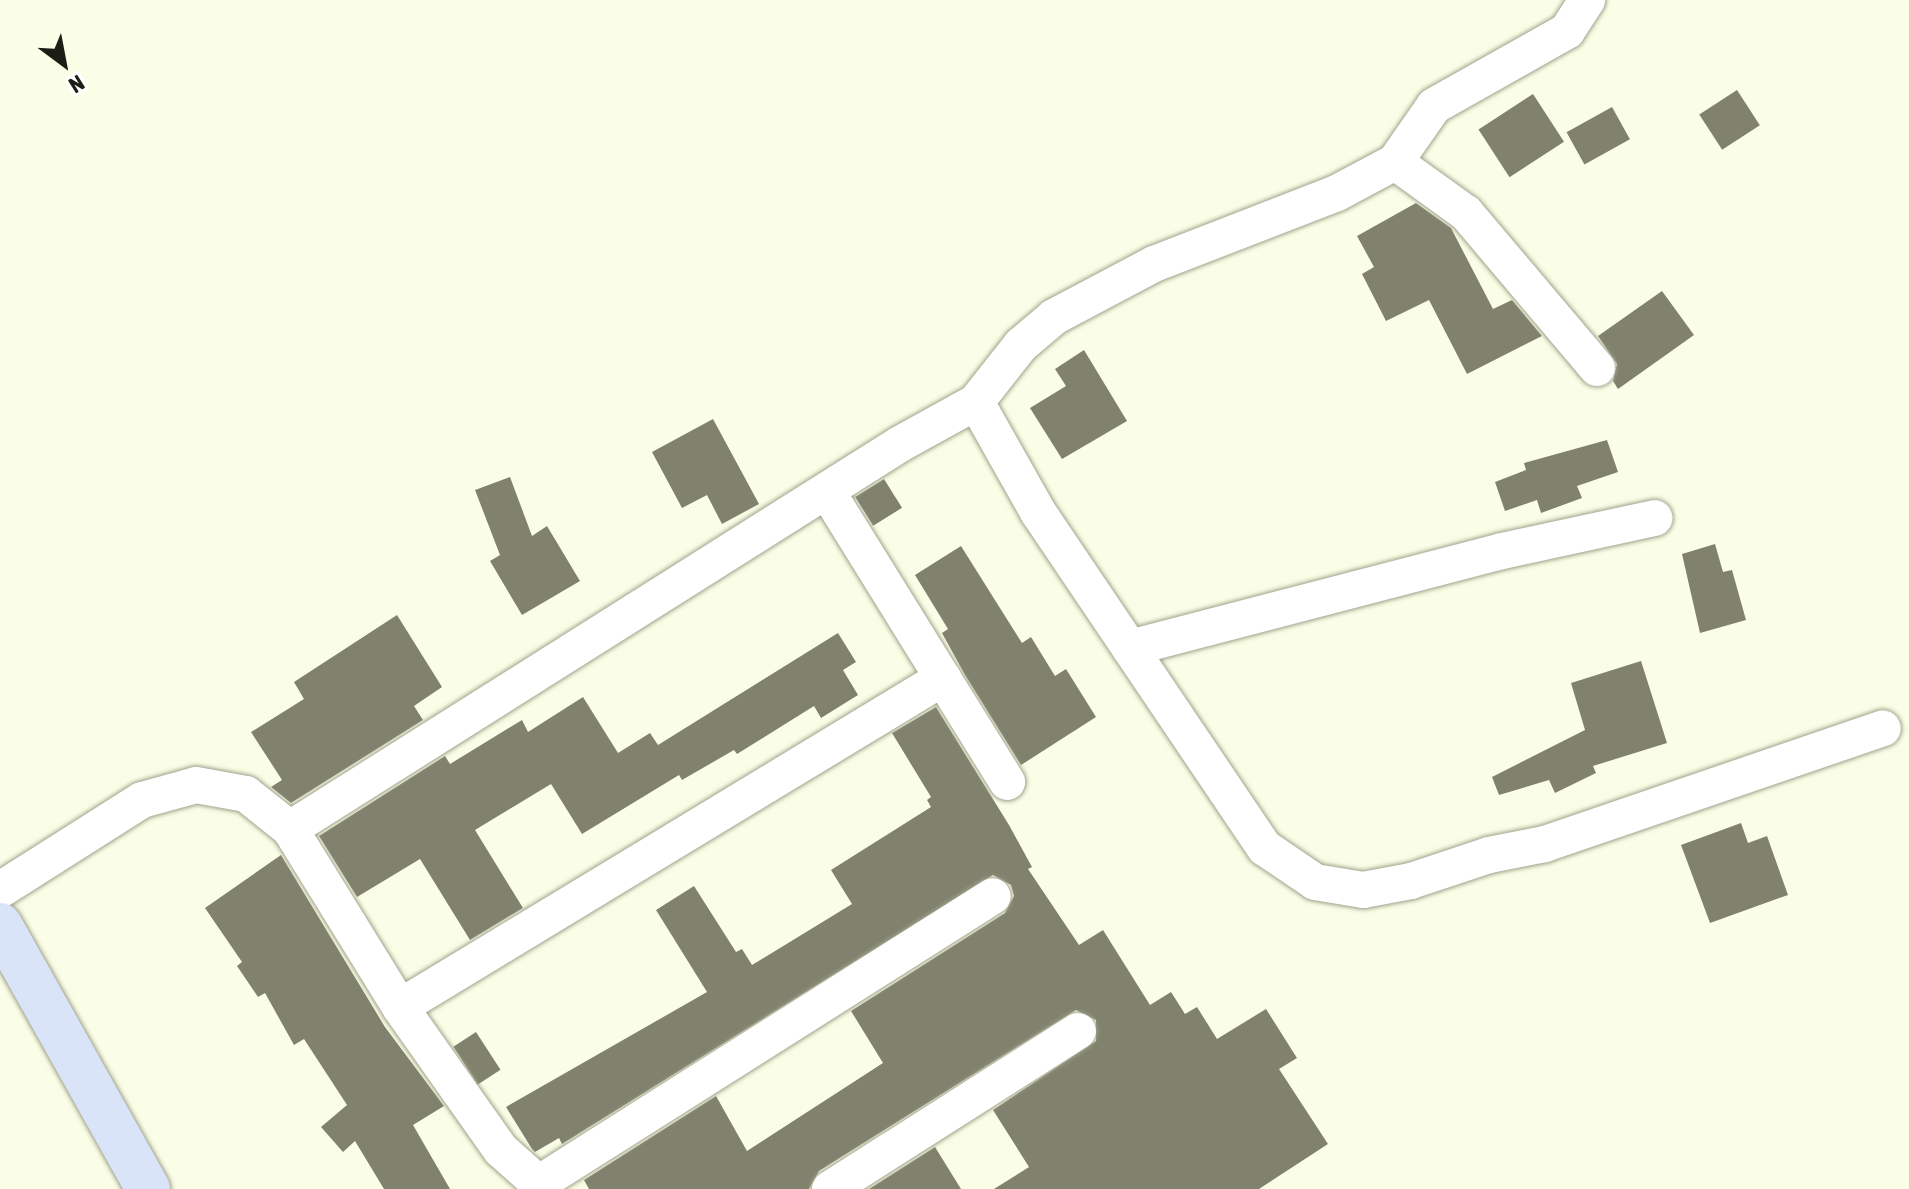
<!DOCTYPE html>
<style>
body{margin:0}
#map{position:relative;width:1909px;height:1189px;overflow:hidden;background:#fbfee6;font-family:"Asap Condensed",sans-serif}
div>[style]{position:absolute}
.building>*{inset:0;background:#80826d;transform-origin:0 0}
.roads{filter:drop-shadow(0 0 2px #a0a28c) drop-shadow(0 0 2px #a0a28c)}
.street>*{height:36px;margin:-18px;padding:0 18px;transform-origin:18px;border-radius:18px;background:#fff}
.secondary>*{height:44px;margin:-22px;padding:0 22px;transform-origin:22px;border-radius:22px;background:#d9e4f9}
span{translate:-50% -50%;white-space:nowrap;text-align:center;line-height:1.15;-webkit-text-stroke:6px #fff;paint-order:stroke}
.north{position:absolute;left:24px;top:24px;width:80px;height:80px;-webkit-text-stroke:6px #fff;paint-order:stroke;rotate:148deg;font-size:22px;font-weight:700;line-height:32px;text-align:center;color:#1c1d14}
.north::after{content:'';display:block;margin:auto;width:28px;height:36px;background:#1c1d14;clip-path:polygon(50% 0,100% 100%,50% 72%,0 100%)}
</style>
<div id="map">
<div class="building">
<i style="left:1737px;top:90px;width:42px;height:45px;rotate:57deg"></i>
<i style="left:1533px;top:94px;width:57px;height:65px;rotate:57deg"></i>
<i style="left:1612px;top:107px;width:37px;height:52px;rotate:61deg"></i>
<i style="clip-path:polygon(1416px 203px,1451px 228px,1493px 309px,1512px 300px,1542px 336px,1467px 374px,1429px 300px,1386px 321px,1362px 274px,1374px 267px,1357px 236px)"></i>
<i style="clip-path:polygon(1662px 291px,1694px 335px,1618px 389px,1613px 381px,1617px 364px,1598px 336px)"></i>
<i style="clip-path:polygon(1084px 350px,1127px 421px,1062px 459px,1030px 408px,1066px 386px,1055px 369px)"></i>
<i style="clip-path:polygon(713px 419px,759px 504px,722px 524px,707px 495px,682px 508px,652px 452px)"></i>
<i style="clip-path:polygon(1607px 440px,1618px 472px,1577px 486px,1582px 498px,1541px 513px,1537px 500px,1505px 511px,1495px 482px,1526px 470px,1524px 463px)"></i>
<i style="clip-path:polygon(510px 477px,532px 536px,547px 526px,580px 581px,522px 615px,490px 561px,500px 555px,475px 490px)"></i>
<i style="left:884px;top:479px;width:34px;height:34px;rotate:58deg"></i>
<i style="clip-path:polygon(1715px 544px,1723px 572px,1732px 570px,1746px 620px,1700px 633px,1682px 554px)"></i>
<i style="clip-path:polygon(961px 546px,1022px 643px,1031px 637px,1055px 676px,1066px 669px,1096px 717px,1021px 765px,965px 675px,942px 633px,948px 629px,915px 575px)"></i>
<i style="clip-path:polygon(397px 615px,442px 687px,414px 706px,423px 720px,291px 803px,271px 787px,282px 780px,251px 732px,304px 699px,294px 682px)"></i>
<i style="clip-path:polygon(838px 633px,856px 662px,843px 670px,858px 695px,821px 718px,814px 706px,737px 754px,734px 750px,682px 780px,679px 775px,582px 834px,551px 784px,475px 830px,523px 908px,470px 940px,420px 859px,357px 897px,319px 836px,445px 756px,450px 764px,522px 720px,528px 732px,583px 697px,618px 753px,650px 733px,658px 745px)"></i>
<i style="clip-path:polygon(1641px 661px,1667px 743px,1593px 766px,1596px 773px,1555px 793px,1549px 780px,1499px 795px,1492px 777px,1585px 730px,1571px 683px)"></i>
<i style="clip-path:polygon(936px 707px,1009px 825px,1032px 867px,1028px 869px,1079px 945px,1103px 930px,1150px 1005px,1171px 992px,1185px 1014px,1197px 1007px,1217px 1039px,1266px 1009px,1297px 1058px,1279px 1069px,1328px 1144px,1259px 1189px,994px 1189px,1029px 1167px,993px 1110px,1096px 1041px,1096px 1020px,1076px 1010px,819px 1171px,809px 1189px,589px 1189px,584px 1180px,716px 1096px,747px 1151px,883px 1063px,851px 1011px,1005px 913px,1014px 896px,1011px 885px,993px 875px,562px 1144px,559px 1138px,535px 1152px,532px 1149px,506px 1107px,707px 992px,656px 910px,694px 886px,736px 952px,742px 949px,752px 965px,852px 904px,831px 870px,931px 807px,927px 800px,931px 797px,892px 733px)"></i>
<i style="clip-path:polygon(1741px 823px,1748px 843px,1767px 836px,1788px 895px,1710px 923px,1681px 845px)"></i>
<i style="clip-path:polygon(281px 855px,385px 1027px,444px 1106px,413px 1125px,450px 1189px,384px 1189px,355px 1141px,343px 1152px,321px 1127px,347px 1105px,304px 1039px,294px 1045px,265px 993px,258px 997px,237px 966px,242px 962px,205px 908px)"></i>
<i style="left:476px;top:1032px;width:45px;height:27px;rotate:57deg"></i>
<i style="clip-path:polygon(935px 1147px,961px 1189px,869px 1189px)"></i>
</div>
<div class="roads">
<div class="street">
<i style="left:1395px;top:162px;width:68px;rotate:-55.1deg"></i>
<i style="left:1434px;top:106px;width:153px;rotate:-29.4deg"></i>
<i style="left:1567px;top:31px;width:37px;rotate:-57deg"></i>
<i style="left:976px;top:402px;width:126px;rotate:60.6deg"></i>
<i style="left:1038px;top:512px;width:405px;rotate:56deg"></i>
<i style="left:1265px;top:848px;width:60px;rotate:34.2deg"></i>
<i style="left:1315px;top:882px;width:49px;rotate:9.5deg"></i>
<i style="left:1363px;top:890px;width:49px;rotate:-10.6deg"></i>
<i style="left:1411px;top:881px;width:82px;rotate:-18.4deg"></i>
<i style="left:1489px;top:855px;width:57px;rotate:-11.1deg"></i>
<i style="left:1545px;top:844px;width:357px;rotate:-18.9deg"></i>
<i style="left:828px;top:493px;width:340px;rotate:58.2deg"></i>
<i style="left:1130px;top:648px;width:384px;rotate:-14.6deg"></i>
<i style="left:1502px;top:551px;width:156px;rotate:-12.2deg"></i>
<i style="left:290px;top:829px;width:721px;rotate:-32.26deg"></i>
<i style="left:900px;top:444px;width:87px;rotate:-28.9deg"></i>
<i style="left:976px;top:402px;width:73px;rotate:-51.7deg"></i>
<i style="left:1021px;top:345px;width:43px;rotate:-40.3deg"></i>
<i style="left:1054px;top:317px;width:113px;rotate:-27.9deg"></i>
<i style="left:1154px;top:264px;width:196px;rotate:-21.2deg"></i>
<i style="left:1337px;top:193px;width:66px;rotate:-28.1deg"></i>
<i style="left:1395px;top:162px;width:87px;rotate:35.7deg"></i>
<i style="left:1466px;top:213px;width:203px;rotate:49.8deg"></i>
<i style="left:0;top:890px;width:168px;rotate:-32.4deg"></i>
<i style="left:142px;top:800px;width:56px;rotate:-15.5deg"></i>
<i style="left:196px;top:785px;width:51px;rotate:10.2deg"></i>
<i style="left:246px;top:794px;width:56px;rotate:38.5deg"></i>
<i style="left:290px;top:829px;width:209px;rotate:58.3deg"></i>
<i style="left:400px;top:1007px;width:175px;rotate:54.8deg"></i>
<i style="left:501px;top:1150px;width:59px;rotate:41.6deg"></i>
<i style="left:400px;top:1007px;width:635px;rotate:-31.21deg"></i>
<i style="left:538px;top:1184px;width:538px;rotate:-32.33deg"></i>
<i style="left:830px;top:1189px;width:294px;rotate:-32.5deg"></i>
</div>
<div class="secondary">
<i style="left:0;top:925px;width:303px;rotate:60.7deg"></i>
</div>
</div>
<div class="north">N</div>
</div>
